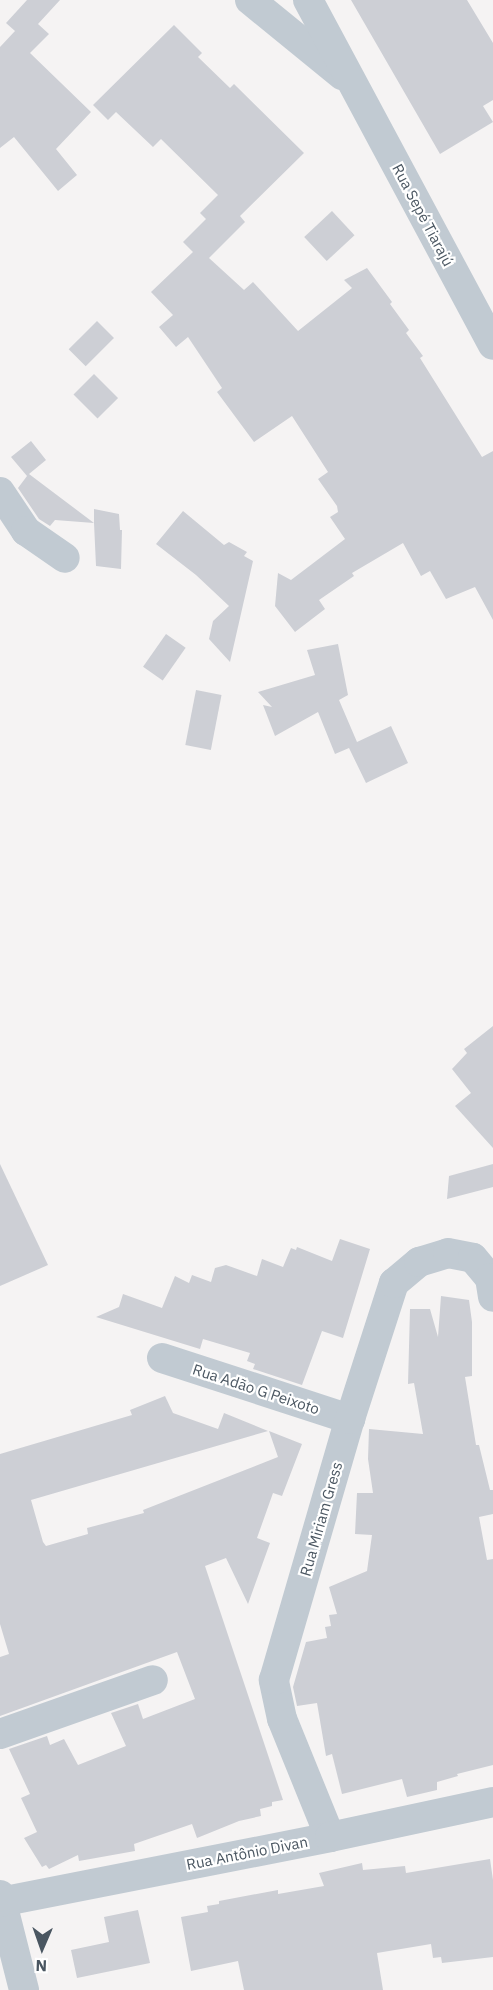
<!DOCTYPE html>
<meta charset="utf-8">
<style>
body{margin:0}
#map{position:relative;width:493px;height:1990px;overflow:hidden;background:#f5f3f3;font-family:"IBM Plex Sans",sans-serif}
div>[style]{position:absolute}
.building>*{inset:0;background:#cdcfd5;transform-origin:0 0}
.minor>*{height:30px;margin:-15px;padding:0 15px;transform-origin:15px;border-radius:15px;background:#c1cad2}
span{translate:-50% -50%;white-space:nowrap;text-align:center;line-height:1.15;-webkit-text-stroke:4.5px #fff;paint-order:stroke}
.street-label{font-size:15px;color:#4a5661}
.north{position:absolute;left:12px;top:1918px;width:60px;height:60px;-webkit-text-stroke:4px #fff;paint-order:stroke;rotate:182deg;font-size:16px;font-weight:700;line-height:24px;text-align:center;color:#4a5661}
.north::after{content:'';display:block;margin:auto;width:21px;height:27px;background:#4a5661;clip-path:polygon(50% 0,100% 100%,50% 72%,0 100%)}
</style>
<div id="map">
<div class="building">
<i style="clip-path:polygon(27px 0,60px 0,38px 24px,49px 34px,30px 53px,91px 112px,56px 149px,77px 175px,58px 191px,14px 137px,0 148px,0 47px,15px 31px,6px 23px)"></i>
<i style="clip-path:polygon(351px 0,467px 0,493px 43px,493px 100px,483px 106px,493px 122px,440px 154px)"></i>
<i style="clip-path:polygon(174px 25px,202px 53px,198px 57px,230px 88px,234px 84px,304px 153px,240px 216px,245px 222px,209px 258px,244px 290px,253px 282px,298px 331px,352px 288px,344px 280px,367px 268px,392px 302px,390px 304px,409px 330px,406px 333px,423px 356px,420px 358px,482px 457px,493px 451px,493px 620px,475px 587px,446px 599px,430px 571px,421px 576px,403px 543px,352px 573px,354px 576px,319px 600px,325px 609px,295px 632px,275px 606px,278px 573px,291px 580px,345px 539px,330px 517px,338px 512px,337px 506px,318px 479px,328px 472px,292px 416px,254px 442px,217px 392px,222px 388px,188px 337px,176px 347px,159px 327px,173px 315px,151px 292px,193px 252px,183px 242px,206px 219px,200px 213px,218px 195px,161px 139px,153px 147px,116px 112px,108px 120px,93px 105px)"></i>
<i style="left:332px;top:211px;width:33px;height:38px;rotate:47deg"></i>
<i style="left:97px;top:321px;width:24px;height:40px;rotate:45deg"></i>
<i style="left:94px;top:374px;width:34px;height:29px;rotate:45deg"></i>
<i style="clip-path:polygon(31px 441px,46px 460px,29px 474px,94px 523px,94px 509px,119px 514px,120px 530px,122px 530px,121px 569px,96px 566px,94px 523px,55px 520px,50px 526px,39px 519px,18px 488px,27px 476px,11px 457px)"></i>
<i style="clip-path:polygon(183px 511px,224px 545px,229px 542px,247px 552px,244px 556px,253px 561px,230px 662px,209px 639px,213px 621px,229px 606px,196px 575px,156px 544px)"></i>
<i style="left:166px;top:634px;width:24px;height:40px;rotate:35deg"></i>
<i style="clip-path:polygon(338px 644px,348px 695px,339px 700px,357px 742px,391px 726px,408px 763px,366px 783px,349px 748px,335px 754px,318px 712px,275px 736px,263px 705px,272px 707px,258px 692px,315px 675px,307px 650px)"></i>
<i style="left:196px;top:690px;width:26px;height:56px;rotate:11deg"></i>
<i style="clip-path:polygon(493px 1026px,493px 1148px,455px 1106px,471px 1093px,452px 1069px,467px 1053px,464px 1049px)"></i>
<i style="clip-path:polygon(0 1164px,48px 1265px,0 1286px)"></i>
<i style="clip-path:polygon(493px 1164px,493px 1187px,447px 1199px,449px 1176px)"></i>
<i style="clip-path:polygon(340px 1239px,370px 1249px,343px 1338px,322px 1331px,302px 1385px,253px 1369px,255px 1364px,247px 1361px,250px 1353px,203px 1339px,200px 1349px,96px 1317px,119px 1307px,123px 1294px,162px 1308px,175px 1276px,189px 1283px,192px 1275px,211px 1282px,215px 1268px,226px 1265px,257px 1276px,262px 1259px,283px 1267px,291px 1248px,296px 1250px,297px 1247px,332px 1261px)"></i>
<i style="clip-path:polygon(441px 1296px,469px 1300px,472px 1322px,472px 1376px,465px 1377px,476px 1445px,479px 1445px,490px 1490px,493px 1490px,493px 1514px,479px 1517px,487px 1560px,493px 1559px,493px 1765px,457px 1774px,458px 1776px,437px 1782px,437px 1790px,407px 1797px,402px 1779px,342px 1794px,332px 1754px,326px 1756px,317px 1703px,297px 1706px,293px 1687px,306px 1642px,327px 1638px,325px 1627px,331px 1626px,329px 1615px,337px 1614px,329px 1587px,367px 1571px,372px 1535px,355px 1534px,357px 1493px,373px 1493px,368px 1459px,369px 1429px,423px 1434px,414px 1383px,408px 1384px,410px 1309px,430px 1309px,438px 1337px)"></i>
<i style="clip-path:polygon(165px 1396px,173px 1413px,218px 1429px,224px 1413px,268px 1431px,31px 1500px,43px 1542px,46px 1546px,88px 1534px,87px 1528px,144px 1513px,143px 1510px,278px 1457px,269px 1431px,302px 1444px,282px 1496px,273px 1493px,257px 1538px,270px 1543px,248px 1604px,226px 1558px,205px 1566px,283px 1800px,272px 1802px,272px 1806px,260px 1809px,261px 1816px,239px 1821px,197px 1838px,192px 1824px,134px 1844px,135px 1851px,79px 1861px,78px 1855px,49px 1869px,46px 1865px,42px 1867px,24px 1838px,37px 1832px,21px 1798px,30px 1794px,9px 1749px,47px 1736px,50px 1745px,64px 1739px,78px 1765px,126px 1746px,111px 1713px,138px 1704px,143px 1719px,195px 1699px,177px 1652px,0 1716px,0 1657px,9px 1654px,0 1624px,0 1454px,132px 1415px,130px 1410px)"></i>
<i style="clip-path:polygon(490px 1859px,493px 1880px,493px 1957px,442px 1963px,441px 1957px,433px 1958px,431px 1944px,377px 1953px,383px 1990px,244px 1990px,238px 1961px,191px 1971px,181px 1917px,208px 1912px,207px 1906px,219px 1904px,219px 1901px,278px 1890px,278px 1894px,324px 1886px,319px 1873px,362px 1863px,363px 1870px,405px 1866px,406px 1873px)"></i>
<i style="clip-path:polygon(138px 1910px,150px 1963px,77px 1978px,71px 1950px,109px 1942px,104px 1917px)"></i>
</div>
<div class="minor">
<i style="left:250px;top:0;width:119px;rotate:39.2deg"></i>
<i style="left:308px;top:0;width:391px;rotate:61.8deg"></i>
<i style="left:0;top:492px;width:47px;rotate:56.3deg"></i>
<i style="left:26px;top:531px;width:47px;rotate:34.7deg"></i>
<i style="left:162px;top:1358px;width:198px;rotate:18deg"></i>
<i style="left:0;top:1734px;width:162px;rotate:-19.4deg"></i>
<i style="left:330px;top:1837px;width:127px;rotate:-112.1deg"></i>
<i style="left:282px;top:1719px;width:40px;rotate:-102deg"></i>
<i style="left:274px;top:1680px;width:272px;rotate:-73.8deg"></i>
<i style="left:350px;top:1419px;width:143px;rotate:-72.1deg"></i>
<i style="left:394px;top:1283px;width:33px;rotate:-40deg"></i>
<i style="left:419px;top:1262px;width:30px;rotate:-17deg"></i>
<i style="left:448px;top:1253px;width:25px;rotate:11deg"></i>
<i style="left:473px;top:1258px;width:26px;rotate:50deg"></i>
<i style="left:490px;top:1278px;width:19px;rotate:81deg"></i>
<i style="left:0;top:1895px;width:98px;rotate:75.8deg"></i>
<i style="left:0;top:1902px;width:336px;rotate:-11.1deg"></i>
<i style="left:330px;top:1837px;width:167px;rotate:-12.1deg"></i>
</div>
<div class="street-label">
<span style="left:423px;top:215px;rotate:62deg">Rua Sepé Tiarajú</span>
<span style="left:256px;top:1389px;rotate:18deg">Rua Adão G Peixoto</span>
<span style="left:321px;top:1519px;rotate:-74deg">Rua Miriam Gress</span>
<span style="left:247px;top:1853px;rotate:-11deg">Rua Antônio Divan</span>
</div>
<div class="north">N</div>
</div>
